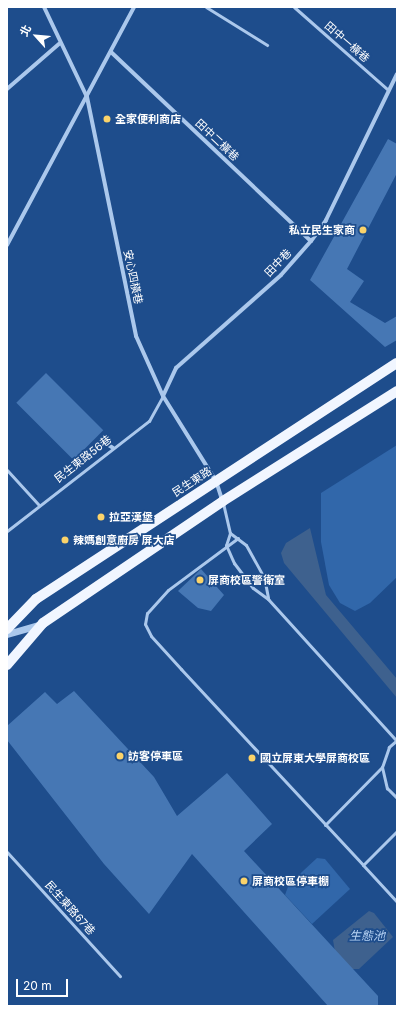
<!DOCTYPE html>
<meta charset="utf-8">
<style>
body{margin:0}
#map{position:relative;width:404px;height:1013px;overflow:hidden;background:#1e4d8c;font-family:Inter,"Noto Sans TC",sans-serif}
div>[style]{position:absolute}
.green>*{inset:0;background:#3167aa}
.water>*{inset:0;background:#3e618e}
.building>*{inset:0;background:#4677b4;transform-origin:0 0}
.service>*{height:3px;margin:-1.5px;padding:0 1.5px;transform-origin:1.5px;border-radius:1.5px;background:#abc8ec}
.minor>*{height:4px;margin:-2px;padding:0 2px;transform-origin:2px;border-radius:2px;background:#abc8ec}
.tertiary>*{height:7px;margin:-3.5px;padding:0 3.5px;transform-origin:3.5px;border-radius:3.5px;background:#abc8ec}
.primary>*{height:10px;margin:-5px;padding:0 5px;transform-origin:5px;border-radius:5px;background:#f1f6ff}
.dots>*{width:11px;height:11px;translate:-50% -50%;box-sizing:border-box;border:2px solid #1e4d8c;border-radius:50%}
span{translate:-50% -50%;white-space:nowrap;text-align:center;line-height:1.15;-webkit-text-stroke:3.5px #1e4d8c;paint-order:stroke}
.street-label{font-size:11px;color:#fff}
.poi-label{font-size:11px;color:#fff;font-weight:700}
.left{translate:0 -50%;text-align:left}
.right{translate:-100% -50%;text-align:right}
.water-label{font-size:12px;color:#b7d2f3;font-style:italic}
.frame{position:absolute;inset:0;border:8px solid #fff;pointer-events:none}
.north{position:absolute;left:16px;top:16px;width:40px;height:40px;-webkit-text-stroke:3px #1e4d8c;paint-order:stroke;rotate:297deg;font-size:11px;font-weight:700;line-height:16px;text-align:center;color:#fff}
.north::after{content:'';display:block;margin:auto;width:14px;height:18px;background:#fff;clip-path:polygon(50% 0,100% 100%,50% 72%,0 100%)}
.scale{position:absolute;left:16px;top:979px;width:52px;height:18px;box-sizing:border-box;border:2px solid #fff;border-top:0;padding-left:5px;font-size:12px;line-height:14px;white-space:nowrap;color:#fff;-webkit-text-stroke:3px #1e4d8c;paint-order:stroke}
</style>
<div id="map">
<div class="green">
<i style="clip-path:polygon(397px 445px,397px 577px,370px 603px,355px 611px,340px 603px,329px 585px,321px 542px,321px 493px)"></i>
<i style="clip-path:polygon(317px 858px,325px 859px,350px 889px,312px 924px,285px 895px,289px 884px)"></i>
</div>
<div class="water">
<i style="clip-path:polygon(310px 528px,326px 595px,397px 679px,397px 698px,284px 563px,281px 553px,286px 543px)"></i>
<i style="clip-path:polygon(369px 911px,374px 913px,393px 937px,359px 969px,350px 969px,335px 952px,333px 940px)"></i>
</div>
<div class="building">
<i style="clip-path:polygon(388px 139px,397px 144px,397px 173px,347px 269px,364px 281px,350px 302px,385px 323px,397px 316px,397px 340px,385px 347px,310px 280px)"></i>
<i style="left:46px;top:373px;width:81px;height:42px;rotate:45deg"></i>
<i style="clip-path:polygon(201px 569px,224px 595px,211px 611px,198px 608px,178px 591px)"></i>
<i style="clip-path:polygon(74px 691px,154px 777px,177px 816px,227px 773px,272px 824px,244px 851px,378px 996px,378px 1006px,328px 1006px,192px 854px,149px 914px,104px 864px,7px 740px,7px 726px,45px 692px,57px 704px)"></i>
</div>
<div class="service">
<i style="left:206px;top:7px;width:72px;rotate:31.9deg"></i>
<i style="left:294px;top:7px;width:125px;rotate:41.4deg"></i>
<i style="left:7px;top:470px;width:47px;rotate:47.6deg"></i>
<i style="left:223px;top:503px;width:31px;rotate:77deg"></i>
<i style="left:230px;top:533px;width:13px;rotate:108deg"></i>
<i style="left:226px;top:545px;width:20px;rotate:66deg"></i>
<i style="left:234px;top:563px;width:31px;rotate:53deg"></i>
<i style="left:253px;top:588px;width:19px;rotate:36deg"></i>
<i style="left:268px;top:599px;width:190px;rotate:47.8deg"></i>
<i style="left:7px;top:531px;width:180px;rotate:-37.8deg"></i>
<i style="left:149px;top:421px;width:29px;rotate:-61deg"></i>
<i style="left:230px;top:533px;width:20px;rotate:37deg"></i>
<i style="left:246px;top:545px;width:37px;rotate:61deg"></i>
<i style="left:264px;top:577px;width:21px;rotate:79deg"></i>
<i style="left:238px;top:538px;width:87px;rotate:143.4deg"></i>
<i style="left:168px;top:590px;width:31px;rotate:132deg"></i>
<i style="left:147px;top:613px;width:11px;rotate:100deg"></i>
<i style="left:145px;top:624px;width:13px;rotate:63deg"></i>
<i style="left:151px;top:636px;width:45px;rotate:47.7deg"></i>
<i style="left:181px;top:669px;width:267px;rotate:47.1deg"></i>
<i style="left:397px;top:740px;width:11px;rotate:139deg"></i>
<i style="left:389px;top:747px;width:21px;rotate:109deg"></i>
<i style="left:382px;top:767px;width:22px;rotate:77deg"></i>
<i style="left:387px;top:788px;width:14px;rotate:45deg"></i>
<i style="left:325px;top:825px;width:81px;rotate:-45.5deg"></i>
<i style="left:397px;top:831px;width:48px;rotate:135deg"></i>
<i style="left:363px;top:865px;width:50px;rotate:47.4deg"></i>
<i style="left:7px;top:852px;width:168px;rotate:47.7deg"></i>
</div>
<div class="minor">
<i style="left:44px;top:7px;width:100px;rotate:64.5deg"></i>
<i style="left:87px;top:97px;width:244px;rotate:78.4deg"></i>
<i style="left:136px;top:336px;width:66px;rotate:65.8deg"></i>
<i style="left:163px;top:396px;width:100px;rotate:58.1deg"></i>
<i style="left:216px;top:481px;width:20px;rotate:72deg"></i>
<i style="left:111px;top:52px;width:275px;rotate:43.4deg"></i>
<i style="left:7px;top:89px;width:69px;rotate:-40.9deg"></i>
<i style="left:7px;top:245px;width:270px;rotate:-61.9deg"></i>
<i style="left:163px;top:396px;width:31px;rotate:-65deg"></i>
<i style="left:176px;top:368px;width:140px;rotate:-41.5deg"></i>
<i style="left:281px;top:275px;width:45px;rotate:-48.6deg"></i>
<i style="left:311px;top:241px;width:26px;rotate:-54deg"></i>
<i style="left:326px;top:220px;width:162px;rotate:-64.1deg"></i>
<i style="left:79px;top:463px;width:32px;rotate:-44deg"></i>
<i style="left:102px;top:441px;width:13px;rotate:32deg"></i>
</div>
<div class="tertiary">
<i style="left:7px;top:634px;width:35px;rotate:-16deg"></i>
</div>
<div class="primary">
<i style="left:7px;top:629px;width:42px;rotate:-46deg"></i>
<i style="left:36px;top:599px;width:431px;rotate:-33.2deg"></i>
<i style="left:7px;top:665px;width:55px;rotate:-49.4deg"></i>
<i style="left:43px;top:623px;width:217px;rotate:-34.1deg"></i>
<i style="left:223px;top:501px;width:206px;rotate:-32.3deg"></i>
</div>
<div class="dots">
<i style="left:107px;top:119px;background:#fbd36a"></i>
<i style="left:363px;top:230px;background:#fbd36a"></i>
<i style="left:101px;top:517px;background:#fbd36a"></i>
<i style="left:65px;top:540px;background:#fbd36a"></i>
<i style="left:200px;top:580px;background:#fbd36a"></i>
<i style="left:120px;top:756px;background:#fbd36a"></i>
<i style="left:252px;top:758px;background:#fbd36a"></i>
<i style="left:244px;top:881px;background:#fbd36a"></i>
</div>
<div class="street-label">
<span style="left:347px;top:42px;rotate:41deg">田中一橫巷</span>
<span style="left:217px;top:140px;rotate:43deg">田中二橫巷</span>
<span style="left:278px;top:263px;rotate:-46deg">田中巷</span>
<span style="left:133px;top:277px;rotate:78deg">安心四橫巷</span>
<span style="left:83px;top:459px;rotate:-38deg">民生東路56巷</span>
<span style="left:192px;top:482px;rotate:-33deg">民生東路</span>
<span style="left:70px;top:908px;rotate:48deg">民生東路67巷</span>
</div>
<div class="poi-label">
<span class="left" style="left:115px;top:119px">全家便利商店</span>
<span class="right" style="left:355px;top:230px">私立民生家商</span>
<span class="left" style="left:109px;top:517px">拉亞漢堡</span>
<span class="left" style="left:73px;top:540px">辣媽創意廚房 屏大店</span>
<span class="left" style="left:208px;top:580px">屏商校區警衛室</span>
<span class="left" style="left:128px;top:756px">訪客停車區</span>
<span class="left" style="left:260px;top:758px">國立屏東大學屏商校區</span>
<span class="left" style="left:252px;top:881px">屏商校區停車棚</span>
</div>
<div class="water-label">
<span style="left:367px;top:936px">生態池</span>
</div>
<div class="frame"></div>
<div class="north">北</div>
<div class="scale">20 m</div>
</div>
